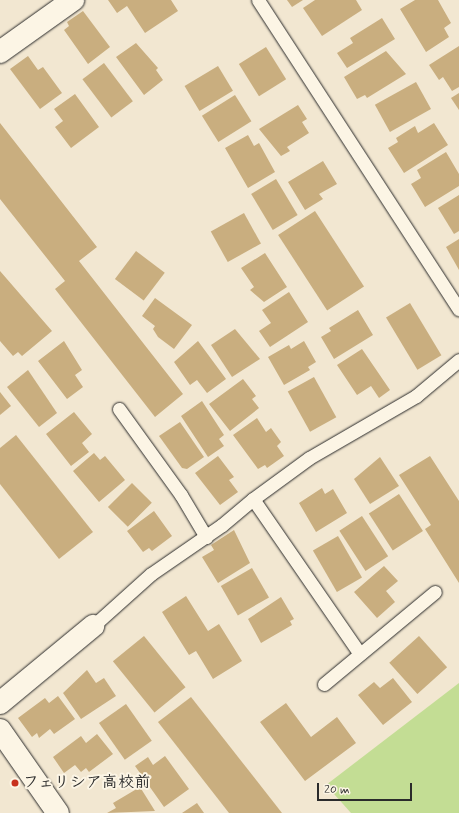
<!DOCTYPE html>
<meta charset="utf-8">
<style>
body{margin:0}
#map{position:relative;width:459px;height:813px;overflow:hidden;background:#f2e7d1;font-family:Mynerve,"Klee One",sans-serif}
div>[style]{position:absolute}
.green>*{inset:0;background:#c3dd94}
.building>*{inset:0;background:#c9ae7f;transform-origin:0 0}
.roads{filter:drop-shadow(0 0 1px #2b2b2b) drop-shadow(0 0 1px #2b2b2b)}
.lane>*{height:13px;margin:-6.5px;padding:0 6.5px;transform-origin:6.5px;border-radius:6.5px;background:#fcf5e5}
.street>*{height:22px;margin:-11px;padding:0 11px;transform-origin:11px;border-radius:11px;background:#fcf5e5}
.dots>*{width:11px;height:11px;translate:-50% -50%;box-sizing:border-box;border:2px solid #fcf5e5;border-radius:50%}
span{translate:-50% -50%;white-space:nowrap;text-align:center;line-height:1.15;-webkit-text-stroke:4px #fcf5e5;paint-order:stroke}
.poi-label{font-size:16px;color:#2b2b2b;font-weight:700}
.left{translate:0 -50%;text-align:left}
.scale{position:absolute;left:317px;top:783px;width:95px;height:18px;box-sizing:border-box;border:2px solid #2b2b2b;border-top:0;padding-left:5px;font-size:12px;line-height:14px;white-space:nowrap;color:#2b2b2b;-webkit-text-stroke:3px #fcf5e5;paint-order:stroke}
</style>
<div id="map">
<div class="green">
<i style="clip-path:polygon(459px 683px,459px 813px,351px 813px,326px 785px)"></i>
</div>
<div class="building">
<i style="clip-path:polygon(108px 0,171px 0,178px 11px,145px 33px,127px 6px,117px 13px)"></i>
<i style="clip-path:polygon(287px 0,303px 0,292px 7px)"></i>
<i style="clip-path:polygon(315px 0,356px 0,362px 10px,322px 36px,303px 8px)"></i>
<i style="clip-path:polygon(415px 0,438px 0,451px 23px,444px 28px,449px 37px,426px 52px,400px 9px)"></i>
<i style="clip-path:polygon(83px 11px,110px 47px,88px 64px,64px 30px,69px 26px,67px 22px)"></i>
<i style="clip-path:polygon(382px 18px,395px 39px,347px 68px,337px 53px,353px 43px,350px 38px)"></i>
<i style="clip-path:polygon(136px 43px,158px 68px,156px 70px,163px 80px,144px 95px,116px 57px)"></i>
<i style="clip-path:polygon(459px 46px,459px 87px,452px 91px,443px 77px,439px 80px,429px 65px)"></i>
<i style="left:266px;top:47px;width:38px;height:32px;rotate:58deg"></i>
<i style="clip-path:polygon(386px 51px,406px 74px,367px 98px,365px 95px,357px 99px,344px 77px)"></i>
<i style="clip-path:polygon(28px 56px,38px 70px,43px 67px,62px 93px,40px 109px,10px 69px)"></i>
<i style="left:104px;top:63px;width:48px;height:27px;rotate:53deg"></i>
<i style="left:218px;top:66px;width:29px;height:39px;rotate:59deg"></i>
<i style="left:416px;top:82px;width:31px;height:47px;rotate:61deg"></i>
<i style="clip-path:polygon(459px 93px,459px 110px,451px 98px)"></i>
<i style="clip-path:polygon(75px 94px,99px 127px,71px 148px,55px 127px,63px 121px,54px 109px)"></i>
<i style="left:235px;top:95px;width:31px;height:39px;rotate:58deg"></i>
<i style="clip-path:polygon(298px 105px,307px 119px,302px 122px,309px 133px,287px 147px,290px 151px,281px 156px,259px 129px)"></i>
<i style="clip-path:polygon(0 123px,97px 247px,79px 261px,183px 394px,155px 417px,55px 289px,65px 281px,0 199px)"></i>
<i style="clip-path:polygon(434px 123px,448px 145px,404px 173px,388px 148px,398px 142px,396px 138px,415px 126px,418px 133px)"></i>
<i style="clip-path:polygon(248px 135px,254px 146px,259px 143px,275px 172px,248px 188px,225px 148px)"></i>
<i style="clip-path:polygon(446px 152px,459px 174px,459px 186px,425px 207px,411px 184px,421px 178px,417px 170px)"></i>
<i style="clip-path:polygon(323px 161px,337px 184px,319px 194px,323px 199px,305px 210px,288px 182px)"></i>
<i style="left:276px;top:179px;width:42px;height:29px;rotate:59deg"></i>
<i style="clip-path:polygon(459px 195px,459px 231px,454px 234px,438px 208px)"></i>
<i style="left:315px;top:211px;width:90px;height:44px;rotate:57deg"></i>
<i style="left:244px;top:213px;width:35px;height:38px;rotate:61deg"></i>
<i style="clip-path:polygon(459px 239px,459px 270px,446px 247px)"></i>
<i style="left:136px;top:251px;width:36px;height:35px;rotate:37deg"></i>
<i style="clip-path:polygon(265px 253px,287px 287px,264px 302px,250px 290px,254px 287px,241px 268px)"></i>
<i style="clip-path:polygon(0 271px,52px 331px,22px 356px,18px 352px,13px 356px,0 341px)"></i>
<i style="clip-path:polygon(289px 292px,308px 322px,270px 347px,259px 331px,271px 323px,262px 310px)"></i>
<i style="clip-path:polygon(155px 298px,192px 325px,174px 349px,158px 337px,153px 329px,155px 326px,142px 316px)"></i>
<i style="left:410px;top:303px;width:61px;height:28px;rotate:59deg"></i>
<i style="clip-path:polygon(358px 310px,373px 335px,334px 359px,321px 337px,331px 331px,329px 328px)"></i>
<i style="clip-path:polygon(235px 329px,260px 359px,232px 377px,211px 345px)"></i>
<i style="clip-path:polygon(64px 341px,82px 370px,75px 375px,83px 387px,67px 399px,38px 361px)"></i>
<i style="clip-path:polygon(198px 341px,226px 379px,207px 393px,197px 380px,190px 385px,174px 362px)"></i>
<i style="clip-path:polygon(304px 341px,316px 362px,308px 367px,310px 370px,284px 385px,268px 357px,289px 345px,291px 349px)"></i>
<i style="clip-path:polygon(362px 349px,390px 390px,379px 398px,371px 386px,357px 395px,337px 365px)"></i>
<i style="clip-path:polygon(28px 370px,57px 413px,39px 427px,7px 387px)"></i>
<i style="left:314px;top:377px;width:46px;height:30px;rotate:61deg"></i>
<i style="clip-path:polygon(243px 379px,256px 396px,252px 399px,259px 408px,230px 431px,209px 404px)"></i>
<i style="clip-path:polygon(0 392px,11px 406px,0 415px)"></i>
<i style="clip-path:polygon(202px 401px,224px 435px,219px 439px,224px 446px,208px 457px,181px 416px)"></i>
<i style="clip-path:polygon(74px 412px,92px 434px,82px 443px,89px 452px,71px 466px,46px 434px)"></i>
<i style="clip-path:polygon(257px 418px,266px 432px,271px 428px,281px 442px,277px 446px,284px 456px,267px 468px,265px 465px,258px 469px,233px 435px)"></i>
<i style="clip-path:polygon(180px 422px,204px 457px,187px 469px,182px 468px,159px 436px)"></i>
<i style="clip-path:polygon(16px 435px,93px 532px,59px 559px,0 484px,0 448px)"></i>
<i style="clip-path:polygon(94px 453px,100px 460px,105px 456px,125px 480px,99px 502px,73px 471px)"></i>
<i style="clip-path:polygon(218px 456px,234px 477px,229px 480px,238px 492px,220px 505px,195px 473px)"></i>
<i style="clip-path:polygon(430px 456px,459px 501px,459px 583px,425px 529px,431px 525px,399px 475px)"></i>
<i style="clip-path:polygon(380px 457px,399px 486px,370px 504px,354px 479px)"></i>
<i style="left:132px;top:483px;width:28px;height:34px;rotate:45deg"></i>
<i style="clip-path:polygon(322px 488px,325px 494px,333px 489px,347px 513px,316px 532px,299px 503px)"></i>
<i style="left:399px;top:494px;width:44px;height:36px;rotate:57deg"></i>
<i style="clip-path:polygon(154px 511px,172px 536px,152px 551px,149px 548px,143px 552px,127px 531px)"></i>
<i style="left:362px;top:516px;width:48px;height:27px;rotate:57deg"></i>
<i style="clip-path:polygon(234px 530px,250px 563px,218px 583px,202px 557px,214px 550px,211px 545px)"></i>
<i style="left:338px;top:536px;width:48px;height:29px;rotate:60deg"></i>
<i style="clip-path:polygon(384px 566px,398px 581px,386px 591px,395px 602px,377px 618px,354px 592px)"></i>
<i style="left:252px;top:568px;width:34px;height:36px;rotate:60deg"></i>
<i style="clip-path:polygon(186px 596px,208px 631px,219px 624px,242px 661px,213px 679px,196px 651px,189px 655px,162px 612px)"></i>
<i style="clip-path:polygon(281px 597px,294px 619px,290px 621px,292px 625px,261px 643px,248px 619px)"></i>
<i style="left:144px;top:636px;width:66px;height:40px;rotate:51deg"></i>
<i style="left:419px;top:636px;width:42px;height:40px;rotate:48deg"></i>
<i style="clip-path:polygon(87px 670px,96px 683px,104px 678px,116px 696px,81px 719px,63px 693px)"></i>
<i style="clip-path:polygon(393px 678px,412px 702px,383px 725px,358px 695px,374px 682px,380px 688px)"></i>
<i style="clip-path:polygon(58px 696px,75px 719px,54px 734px,50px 729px,39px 738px,37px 733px,32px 737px,18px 718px,45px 698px,49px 703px)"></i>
<i style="clip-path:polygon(191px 697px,282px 813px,229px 813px,158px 722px)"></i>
<i style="clip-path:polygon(286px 703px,311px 737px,337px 717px,356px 743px,305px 781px,260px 722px)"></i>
<i style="left:126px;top:704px;width:45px;height:33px;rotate:55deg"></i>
<i style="clip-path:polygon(97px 734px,113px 754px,89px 772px,86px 768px,81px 772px,75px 765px,64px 773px,53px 757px,81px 736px,86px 743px)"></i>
<i style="clip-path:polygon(165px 756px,189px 789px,164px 807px,135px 766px,148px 757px,153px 765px)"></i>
<i style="clip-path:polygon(140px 787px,155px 811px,107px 813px,116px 808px,113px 803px)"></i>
<i style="clip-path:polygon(197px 803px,204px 813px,182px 813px)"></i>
</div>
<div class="roads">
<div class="lane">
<i style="left:258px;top:0;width:369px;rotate:57deg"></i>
<i style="left:119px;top:409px;width:106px;rotate:54.2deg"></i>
<i style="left:181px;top:495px;width:49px;rotate:59.2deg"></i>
<i style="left:253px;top:499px;width:188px;rotate:55.4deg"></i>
<i style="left:93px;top:626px;width:78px;rotate:-41.9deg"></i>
<i style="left:151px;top:574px;width:86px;rotate:-34.6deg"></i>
<i style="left:222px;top:525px;width:40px;rotate:-40deg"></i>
<i style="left:253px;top:499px;width:69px;rotate:-36.2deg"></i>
<i style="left:309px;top:458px;width:124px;rotate:-30.1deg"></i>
<i style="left:416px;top:396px;width:56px;rotate:-39.9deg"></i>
<i style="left:324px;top:684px;width:144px;rotate:-39.7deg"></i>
</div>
<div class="street">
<i style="left:0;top:52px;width:90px;rotate:-35.5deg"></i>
<i style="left:0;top:703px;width:121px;rotate:-39.6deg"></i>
<i style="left:0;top:730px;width:101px;rotate:55.1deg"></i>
</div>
</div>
<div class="dots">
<i style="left:15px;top:783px;background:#c8321e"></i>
</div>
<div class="poi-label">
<span class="left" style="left:23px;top:783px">フェリシア高校前</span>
</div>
<div class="scale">20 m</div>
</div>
